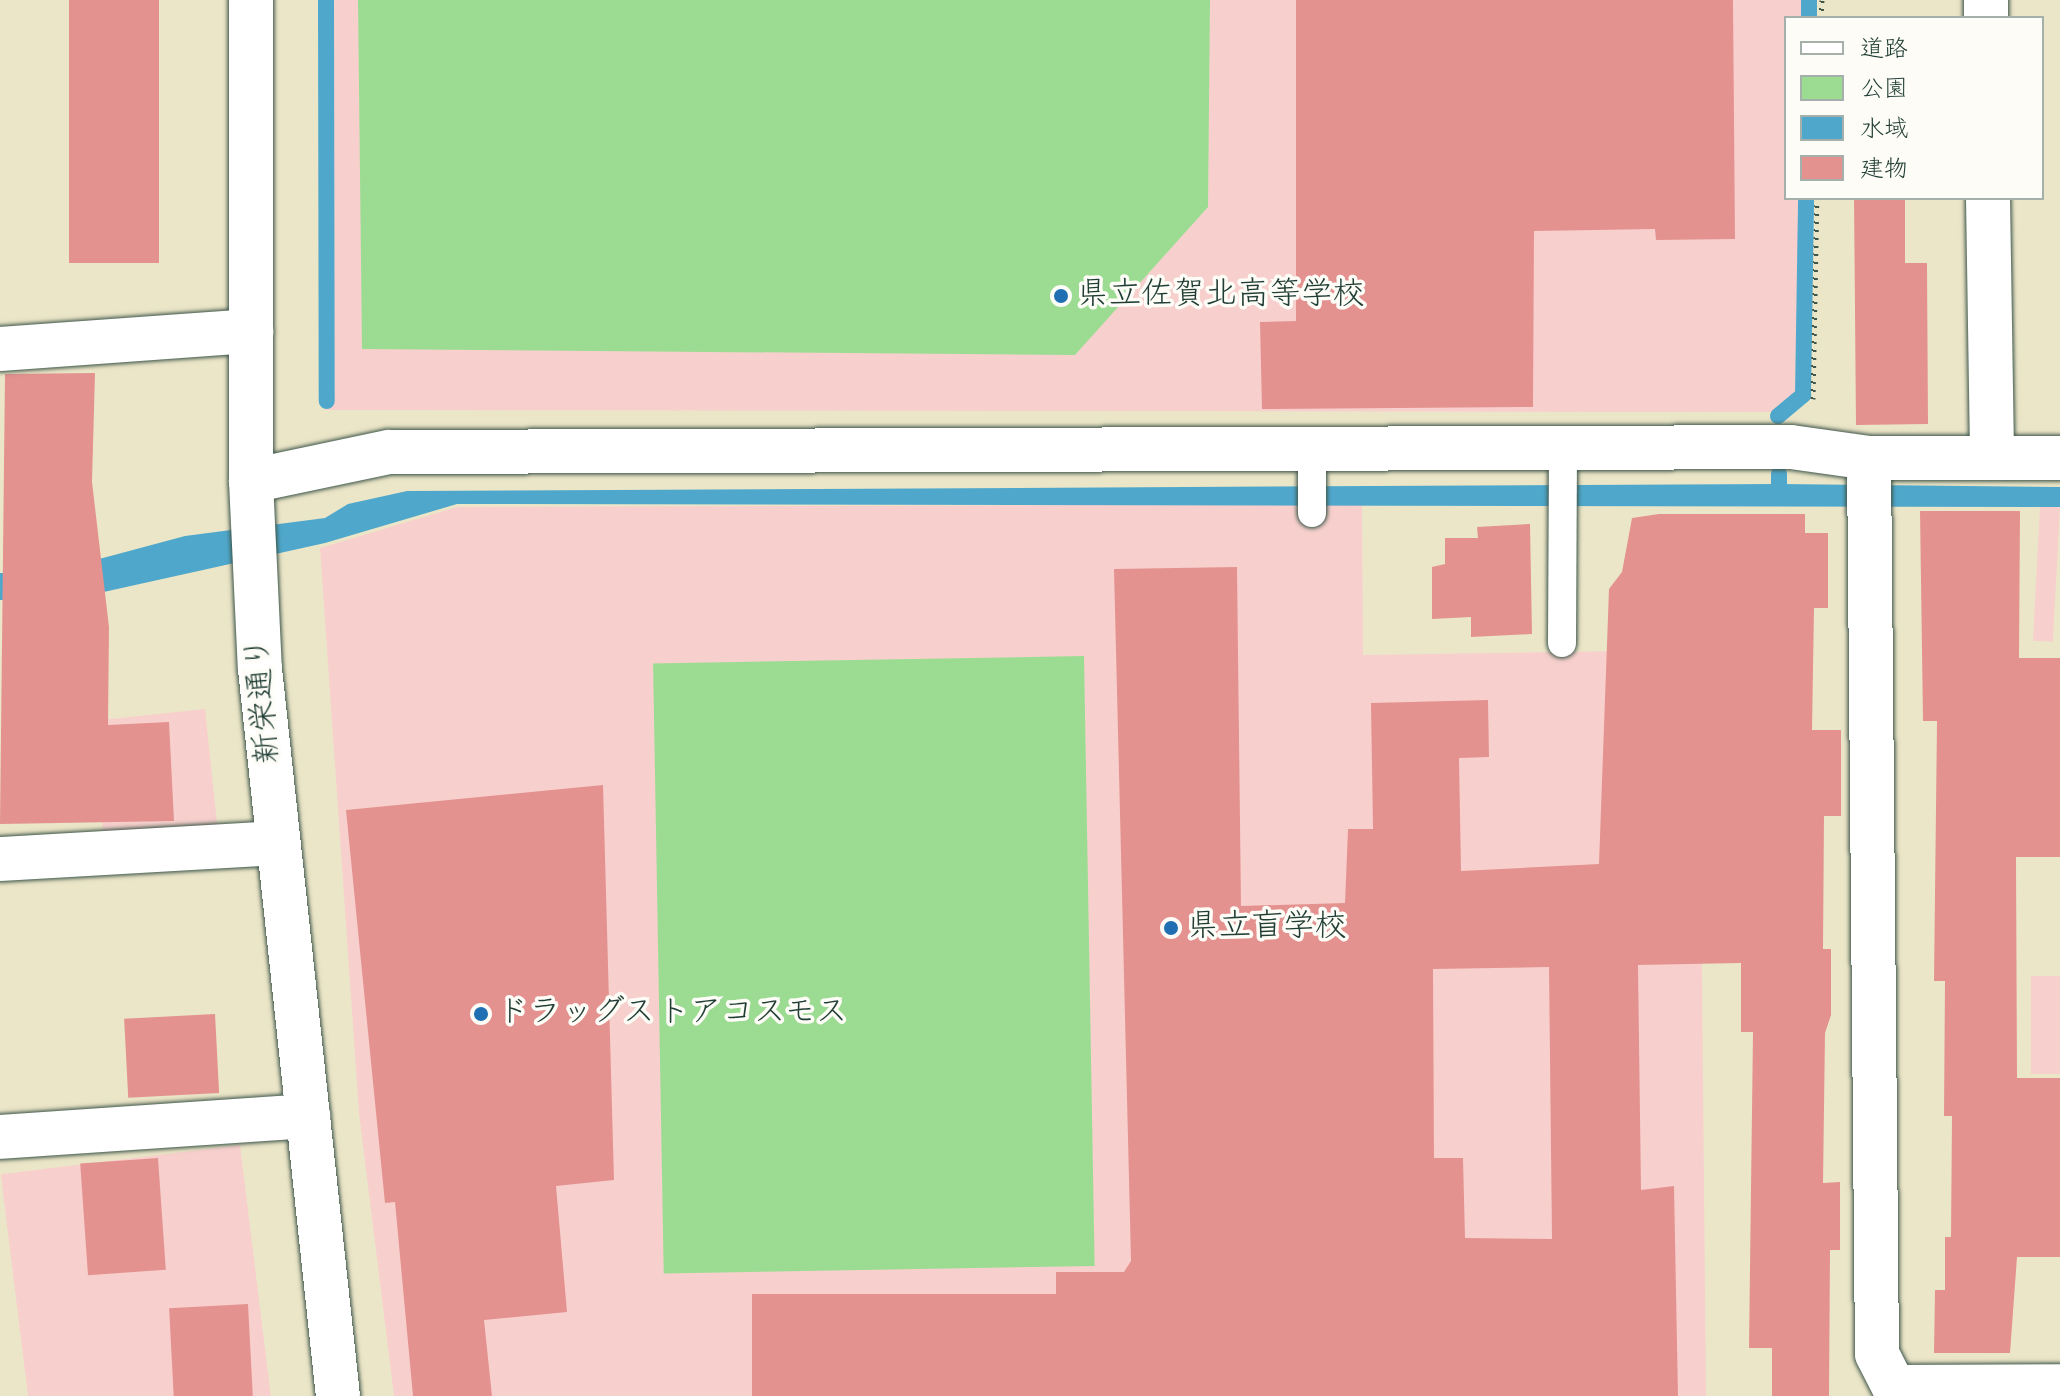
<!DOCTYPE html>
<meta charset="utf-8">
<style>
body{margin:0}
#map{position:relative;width:2060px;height:1396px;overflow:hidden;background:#ece6c8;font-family:"Indie Flower","Klee One",sans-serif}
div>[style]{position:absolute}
.built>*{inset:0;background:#f7d0cd;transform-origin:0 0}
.green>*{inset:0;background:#9cdc92;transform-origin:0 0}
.water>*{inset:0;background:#4fa8cc}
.stream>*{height:16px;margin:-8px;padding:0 8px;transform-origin:8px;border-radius:8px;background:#4fa8cc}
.building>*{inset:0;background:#e49290;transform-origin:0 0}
.path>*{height:5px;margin-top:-2.5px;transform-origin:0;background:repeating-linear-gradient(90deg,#3e564a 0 2px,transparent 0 8px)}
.roads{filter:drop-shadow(0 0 2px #3e564a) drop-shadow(0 0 2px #3e564a)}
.service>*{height:28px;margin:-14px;padding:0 14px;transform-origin:14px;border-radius:14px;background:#fff}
.minor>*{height:44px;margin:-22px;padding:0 22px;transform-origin:22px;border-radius:22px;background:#fff}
.tertiary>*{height:44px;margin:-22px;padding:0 22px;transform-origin:22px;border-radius:22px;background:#fff}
.dots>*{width:22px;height:22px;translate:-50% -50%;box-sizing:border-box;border:4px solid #fdfcf7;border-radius:50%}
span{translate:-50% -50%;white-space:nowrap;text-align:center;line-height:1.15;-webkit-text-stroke:7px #fdfcf7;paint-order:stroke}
.poi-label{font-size:32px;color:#1f3d34}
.left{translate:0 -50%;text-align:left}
.street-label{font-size:32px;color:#1f3d34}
.legend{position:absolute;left:1784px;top:16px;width:260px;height:184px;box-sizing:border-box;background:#fdfcf7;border:2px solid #a4b0a9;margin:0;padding:10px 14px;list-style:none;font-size:24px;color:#1f3d34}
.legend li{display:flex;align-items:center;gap:16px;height:40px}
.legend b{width:40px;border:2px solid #a4b0a9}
</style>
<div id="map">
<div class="built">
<i style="clip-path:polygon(323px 0,1803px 0,1803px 18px,1786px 18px,1786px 198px,1799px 198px,1795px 393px,1779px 412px,326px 410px)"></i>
<i style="clip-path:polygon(1362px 504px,1363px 655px,1699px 650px,1706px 1396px,394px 1396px,359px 1113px,320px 548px,457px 507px)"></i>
<i style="left:2040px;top:506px;width:20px;height:135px;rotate:3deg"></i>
<i style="left:205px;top:709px;width:122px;height:114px;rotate:84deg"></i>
<i style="left:2031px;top:976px;width:29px;height:98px"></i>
<i style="left:240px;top:1145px;width:253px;height:241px;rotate:83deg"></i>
</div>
<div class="green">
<i style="clip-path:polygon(358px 0,1210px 0,1208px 207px,1075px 355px,362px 349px)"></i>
<i style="left:1084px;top:656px;width:610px;height:431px;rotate:89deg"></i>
</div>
<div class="water">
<i style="clip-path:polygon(1779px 484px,2060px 487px,2060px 507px,457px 504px,325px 543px,63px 601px,0 600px,0 573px,47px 573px,185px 536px,325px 518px,348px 504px,407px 491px)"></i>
</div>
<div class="stream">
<i style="left:326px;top:0;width:401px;rotate:89.9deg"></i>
<i style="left:1809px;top:18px;width:18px;rotate:-90deg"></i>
<i style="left:1778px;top:416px;width:33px;rotate:-40deg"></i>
<i style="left:1803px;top:395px;width:197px;rotate:-89.1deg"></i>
<i style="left:1779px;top:493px;width:19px;rotate:-90deg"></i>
</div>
<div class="building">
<i style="left:69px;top:0;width:90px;height:263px"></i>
<i style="clip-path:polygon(1296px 0,1733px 0,1735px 239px,1656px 240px,1655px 229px,1534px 231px,1533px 407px,1262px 409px,1260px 322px,1296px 321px)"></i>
<i style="clip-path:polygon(1854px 198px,1905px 198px,1905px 263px,1927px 263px,1928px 424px,1856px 425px)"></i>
<i style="clip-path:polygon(95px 373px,92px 482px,109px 627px,108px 725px,169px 722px,174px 821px,0 824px,5px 374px)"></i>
<i style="clip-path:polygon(1920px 511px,2020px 511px,2019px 658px,2060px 658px,2060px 857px,2016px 857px,2017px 1078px,2060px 1078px,2060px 1257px,2017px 1257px,2010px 1353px,1934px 1353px,1935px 1290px,1945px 1290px,1945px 1237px,1951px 1237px,1952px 1116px,1944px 1116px,1945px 981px,1934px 981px,1937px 721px,1923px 721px)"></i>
<i style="clip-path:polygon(evenodd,1659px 514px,1805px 514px,1805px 533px,1828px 533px,1828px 608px,1814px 608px,1812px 730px,1841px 730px,1841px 816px,1824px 816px,1823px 949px,1831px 949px,1831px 1015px,1825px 1033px,1823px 1183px,1840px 1182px,1840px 1250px,1830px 1250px,1829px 1396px,1772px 1396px,1772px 1348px,1749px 1348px,1753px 1032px,1741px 1032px,1741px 963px,1638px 965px,1641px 1190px,1674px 1186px,1678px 1396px,752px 1396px,752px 1294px,1056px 1294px,1056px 1272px,1124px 1272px,1131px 1261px,1114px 569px,1237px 567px,1241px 906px,1345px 903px,1348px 829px,1373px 829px,1371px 703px,1488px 700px,1489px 757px,1459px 758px,1461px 871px,1599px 864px,1609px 589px,1622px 572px,1632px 518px,1659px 514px,1549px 967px,1552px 1239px,1465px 1238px,1463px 1158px,1434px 1158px,1433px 969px,1549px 967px)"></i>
<i style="clip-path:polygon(1530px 524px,1532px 634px,1471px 637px,1471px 617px,1432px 619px,1432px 567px,1445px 564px,1445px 538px,1478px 538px,1477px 527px)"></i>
<i style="clip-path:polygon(603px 785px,614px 1180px,556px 1186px,567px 1312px,484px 1320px,492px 1396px,413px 1396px,395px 1202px,385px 1203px,346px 810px)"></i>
<i style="left:215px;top:1014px;width:79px;height:91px;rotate:87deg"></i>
<i style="left:158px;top:1158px;width:112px;height:78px;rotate:86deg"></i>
<i style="left:248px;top:1304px;width:92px;height:79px;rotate:87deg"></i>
</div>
<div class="path">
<i style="left:1821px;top:18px;width:18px;rotate:-87deg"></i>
<i style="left:1813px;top:399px;width:201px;rotate:-88.9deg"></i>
</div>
<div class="roads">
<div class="service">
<i style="left:1312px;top:513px;width:64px;rotate:-90deg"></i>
<i style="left:1562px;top:643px;width:195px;rotate:-89.7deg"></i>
</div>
<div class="minor">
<i style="left:1986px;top:0;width:18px;rotate:90deg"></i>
<i style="left:1988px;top:198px;width:260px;rotate:89.1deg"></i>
<i style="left:0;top:349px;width:252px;rotate:-4.1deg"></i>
<i style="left:1869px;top:458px;width:896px;rotate:89.49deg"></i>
<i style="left:1877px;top:1354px;width:37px;rotate:63deg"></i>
<i style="left:1894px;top:1387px;width:166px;rotate:-0.3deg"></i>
<i style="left:251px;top:481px;width:141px;rotate:-11.9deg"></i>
<i style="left:389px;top:452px;width:1402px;rotate:-0.2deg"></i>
<i style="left:1791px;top:447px;width:79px;rotate:8deg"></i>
<i style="left:1869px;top:458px;width:191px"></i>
<i style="left:0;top:859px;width:278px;rotate:-3.3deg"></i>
<i style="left:0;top:1137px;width:309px;rotate:-3.9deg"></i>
</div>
<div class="tertiary">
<i style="left:251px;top:0;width:481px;rotate:90deg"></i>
<i style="left:251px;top:481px;width:188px;rotate:87.3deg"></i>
<i style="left:260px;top:669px;width:731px;rotate:83.88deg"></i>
</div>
</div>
<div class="dots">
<i style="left:1061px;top:296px;background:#1f6fb2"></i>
<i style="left:1171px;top:928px;background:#1f6fb2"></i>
<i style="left:481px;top:1014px;background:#1f6fb2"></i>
</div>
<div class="poi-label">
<span class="left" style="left:1077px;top:296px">県立佐賀北高等学校</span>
<span class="left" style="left:1187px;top:928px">県立盲学校</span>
<span class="left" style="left:497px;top:1014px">ドラッグストアコスモス</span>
</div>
<div class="street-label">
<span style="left:265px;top:700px;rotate:-95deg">新栄通り</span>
</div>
<ul class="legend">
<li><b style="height:10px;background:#fff"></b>道路</li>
<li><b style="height:22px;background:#9cdc92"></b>公園</li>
<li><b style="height:22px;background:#4fa8cc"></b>水域</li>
<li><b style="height:22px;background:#e49290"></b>建物</li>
</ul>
</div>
